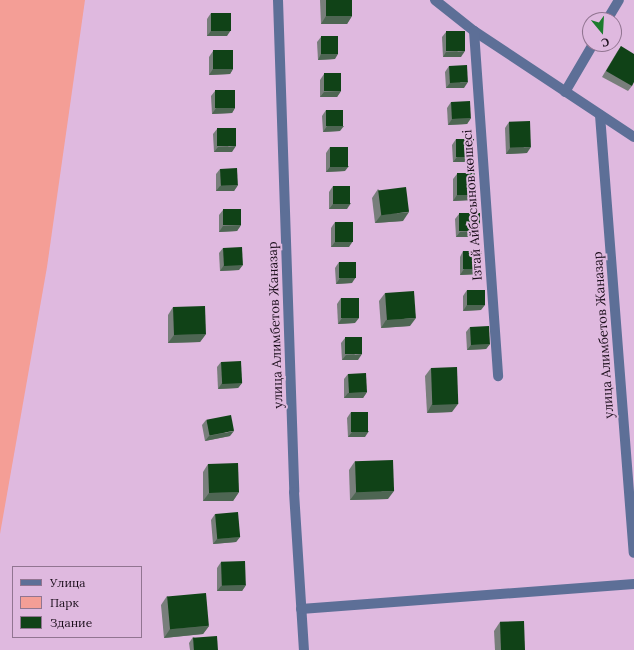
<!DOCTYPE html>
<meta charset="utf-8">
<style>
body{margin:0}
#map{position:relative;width:634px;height:650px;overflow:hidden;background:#dfb9df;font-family:Lora,serif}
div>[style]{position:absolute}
.green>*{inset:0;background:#f49e96}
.minor>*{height:10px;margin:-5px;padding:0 5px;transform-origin:5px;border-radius:5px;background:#5d6f97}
.wall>*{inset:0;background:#787e7b}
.shaded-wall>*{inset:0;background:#4e6653}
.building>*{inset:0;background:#104217;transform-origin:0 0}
span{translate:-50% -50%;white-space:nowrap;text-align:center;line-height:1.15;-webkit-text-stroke:4px #dfb9df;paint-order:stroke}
.street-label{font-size:13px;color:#1c0f1c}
.legend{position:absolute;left:12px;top:566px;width:130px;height:72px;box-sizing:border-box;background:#dfb9df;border:1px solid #917591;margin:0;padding:5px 7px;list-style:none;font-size:12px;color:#1c0f1c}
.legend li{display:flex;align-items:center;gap:8px;height:20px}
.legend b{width:20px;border:1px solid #917591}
.north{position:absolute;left:582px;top:12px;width:40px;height:40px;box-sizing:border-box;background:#dfb9df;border:1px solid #917591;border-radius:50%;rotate:162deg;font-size:11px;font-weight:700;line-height:16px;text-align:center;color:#1c0f1c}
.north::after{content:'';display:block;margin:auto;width:14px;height:18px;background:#1c7c2d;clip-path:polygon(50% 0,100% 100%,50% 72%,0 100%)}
</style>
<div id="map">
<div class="green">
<i style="clip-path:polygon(0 0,85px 0,47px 267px,0 534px)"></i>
</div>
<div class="minor">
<i style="left:278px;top:0;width:492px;rotate:88.1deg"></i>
<i style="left:294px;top:492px;width:158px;rotate:86.4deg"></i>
<i style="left:435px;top:0;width:50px;rotate:38.5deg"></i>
<i style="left:474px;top:31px;width:192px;rotate:33.5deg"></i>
<i style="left:607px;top:20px;width:23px;rotate:-59deg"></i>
<i style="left:474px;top:31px;width:346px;rotate:86deg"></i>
<i style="left:565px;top:92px;width:56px;rotate:-59.7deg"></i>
<i style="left:600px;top:115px;width:439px;rotate:85.6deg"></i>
<i style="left:301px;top:609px;width:334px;rotate:-4.3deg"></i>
</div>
<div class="wall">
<i style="clip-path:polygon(320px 0,352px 0,352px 16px,347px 24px,321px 24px)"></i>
<i style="clip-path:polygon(211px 13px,227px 36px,207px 36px,207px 19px)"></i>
<i style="clip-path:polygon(446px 32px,461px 57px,443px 57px,442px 37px)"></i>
<i style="clip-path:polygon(321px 37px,335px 59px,318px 60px,317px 42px)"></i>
<i style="clip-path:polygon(621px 46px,632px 86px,628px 91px,602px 77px,617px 52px)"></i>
<i style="clip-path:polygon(213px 51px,233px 69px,230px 74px,209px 75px,209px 57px)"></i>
<i style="clip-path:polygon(449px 66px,464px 88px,446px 88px,445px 72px)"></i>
<i style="clip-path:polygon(324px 74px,341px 91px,337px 97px,320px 97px,320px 80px)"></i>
<i style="clip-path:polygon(215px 91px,235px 108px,232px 113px,212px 114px,211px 96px)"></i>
<i style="clip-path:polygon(451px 102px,471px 118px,467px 124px,448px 125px,447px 108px)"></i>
<i style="clip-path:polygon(326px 110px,340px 131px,323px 132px,322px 116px)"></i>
<i style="clip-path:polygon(509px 122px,527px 153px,506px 154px,505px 128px)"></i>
<i style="clip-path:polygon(217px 129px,232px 152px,214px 152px,213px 134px)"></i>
<i style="clip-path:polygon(456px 139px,474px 156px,470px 162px,453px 162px,452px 145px)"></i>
<i style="clip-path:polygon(330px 147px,345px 171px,326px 172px,326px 153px)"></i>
<i style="clip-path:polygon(220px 169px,238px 185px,234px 191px,216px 191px,216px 174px)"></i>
<i style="clip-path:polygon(457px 174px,475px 195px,472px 200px,453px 201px,453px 179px)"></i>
<i style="clip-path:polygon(333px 186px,347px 209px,329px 209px,329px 192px)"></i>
<i style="clip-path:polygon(378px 189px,403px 221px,375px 223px,372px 198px)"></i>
<i style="clip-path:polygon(223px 210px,241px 225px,237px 231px,219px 232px,219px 215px)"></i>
<i style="clip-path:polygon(459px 214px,480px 231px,476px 237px,456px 237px,455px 219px)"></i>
<i style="clip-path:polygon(335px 222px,349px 247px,331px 247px,331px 228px)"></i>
<i style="clip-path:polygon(223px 248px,239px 270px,220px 271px,219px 253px)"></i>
<i style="clip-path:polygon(463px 251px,479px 274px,460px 275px,460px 257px)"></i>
<i style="clip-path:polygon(339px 262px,352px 283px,336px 284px,335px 268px)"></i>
<i style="clip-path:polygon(467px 290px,481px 310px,463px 311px,463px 296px)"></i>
<i style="clip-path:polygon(385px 293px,410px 326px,381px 328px,379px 301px)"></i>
<i style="clip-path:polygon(341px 298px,355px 323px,338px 324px,337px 304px)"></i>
<i style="clip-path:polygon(173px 307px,206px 334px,200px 342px,168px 343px,168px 315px)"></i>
<i style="clip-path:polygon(470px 327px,490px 344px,486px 349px,467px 350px,466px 332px)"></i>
<i style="clip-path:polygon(345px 338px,358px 360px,342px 360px,341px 343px)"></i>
<i style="clip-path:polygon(221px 362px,242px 383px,238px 388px,218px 389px,217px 367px)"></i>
<i style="clip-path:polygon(431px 368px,452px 412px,427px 413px,425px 376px)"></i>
<i style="clip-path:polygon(348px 374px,367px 392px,363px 398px,344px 398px,344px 379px)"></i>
<i style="clip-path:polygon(351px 412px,365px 437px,348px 437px,347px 418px)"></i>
<i style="clip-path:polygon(206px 420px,230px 436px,205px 441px,202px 425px)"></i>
<i style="clip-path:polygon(355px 461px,388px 499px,350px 500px,349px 470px)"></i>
<i style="clip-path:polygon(208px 464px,239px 492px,233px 501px,203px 501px,203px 472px)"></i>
<i style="clip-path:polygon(215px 514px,240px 537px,236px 542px,213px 544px,211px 520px)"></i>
<i style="clip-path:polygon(221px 562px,246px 585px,242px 591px,217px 591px,217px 568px)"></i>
<i style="clip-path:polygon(167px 596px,209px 626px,203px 634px,164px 638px,161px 605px)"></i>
<i style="clip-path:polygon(500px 622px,525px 650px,495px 650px,494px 631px)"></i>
<i style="clip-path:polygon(193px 637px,218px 650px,190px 650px,189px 643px)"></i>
</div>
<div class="shaded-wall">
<i style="clip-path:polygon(326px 16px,352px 16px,347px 24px,321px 24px)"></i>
<i style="clip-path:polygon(231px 30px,227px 36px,207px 36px,211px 31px)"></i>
<i style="clip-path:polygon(465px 51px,461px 57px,443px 57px,446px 52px)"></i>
<i style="clip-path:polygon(321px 54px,338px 54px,335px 59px,318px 60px)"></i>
<i style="clip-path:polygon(213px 69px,233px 69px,230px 74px,209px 75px)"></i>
<i style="clip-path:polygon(468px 82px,464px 88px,446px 88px,450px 83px)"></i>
<i style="clip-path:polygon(341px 91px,337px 97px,320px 97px,324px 92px)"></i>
<i style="clip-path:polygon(216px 108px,235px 108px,232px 113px,212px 114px)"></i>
<i style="clip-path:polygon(471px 118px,467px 124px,448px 125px,452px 119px)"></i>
<i style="clip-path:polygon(327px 126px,344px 126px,340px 131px,323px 132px)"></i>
<i style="clip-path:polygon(236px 146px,232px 152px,214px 152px,218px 147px)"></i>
<i style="clip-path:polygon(531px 147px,527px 153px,506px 154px,510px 148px)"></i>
<i style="clip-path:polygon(474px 156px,470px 162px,453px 162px,457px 157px)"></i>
<i style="clip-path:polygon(349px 166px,345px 171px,326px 172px,330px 167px)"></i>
<i style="clip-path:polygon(238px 185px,234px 191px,216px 191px,220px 186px)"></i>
<i style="clip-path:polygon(457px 195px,475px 195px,472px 200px,453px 201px)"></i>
<i style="clip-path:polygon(351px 203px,347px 209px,329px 209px,333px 204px)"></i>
<i style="clip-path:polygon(409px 212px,403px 221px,375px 223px,381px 215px)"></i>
<i style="clip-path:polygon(241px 225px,237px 231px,219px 232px,223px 226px)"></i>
<i style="clip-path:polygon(480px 231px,476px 237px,456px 237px,460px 232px)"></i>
<i style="clip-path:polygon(353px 241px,349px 247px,331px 247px,335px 242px)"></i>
<i style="clip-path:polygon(224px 265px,243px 265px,239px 270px,220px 271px)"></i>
<i style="clip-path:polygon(464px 269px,482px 269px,479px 274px,460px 275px)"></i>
<i style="clip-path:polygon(356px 277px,352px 283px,336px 284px,340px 278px)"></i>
<i style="clip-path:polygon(467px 305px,485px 305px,481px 310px,463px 311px)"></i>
<i style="clip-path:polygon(342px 318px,359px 318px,355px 323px,338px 324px)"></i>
<i style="clip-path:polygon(416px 318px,410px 326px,381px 328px,386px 320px)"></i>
<i style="clip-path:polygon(206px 334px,200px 342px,168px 343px,174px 335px)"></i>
<i style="clip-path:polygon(490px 344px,486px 349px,467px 350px,471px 345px)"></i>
<i style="clip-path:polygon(362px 354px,358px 360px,342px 360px,346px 355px)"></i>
<i style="clip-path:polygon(222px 383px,242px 383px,238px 388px,218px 389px)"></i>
<i style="clip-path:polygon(367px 392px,363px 398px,344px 398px,348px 393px)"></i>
<i style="clip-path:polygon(432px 404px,458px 404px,452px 412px,427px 413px)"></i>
<i style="clip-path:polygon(234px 431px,230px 436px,205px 441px,209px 436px)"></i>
<i style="clip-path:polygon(369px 431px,365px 437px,348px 437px,352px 432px)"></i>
<i style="clip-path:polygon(394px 491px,388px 499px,350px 500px,356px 492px)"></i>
<i style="clip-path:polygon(239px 492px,233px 501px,203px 501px,209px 493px)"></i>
<i style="clip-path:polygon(240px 537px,236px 542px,213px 544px,217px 539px)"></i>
<i style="clip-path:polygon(246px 585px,242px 591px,217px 591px,221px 586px)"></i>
<i style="clip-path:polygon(209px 626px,203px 634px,164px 638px,170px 629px)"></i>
</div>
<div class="building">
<i style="left:326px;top:0;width:26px;height:16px"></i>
<i style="left:211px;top:13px;width:20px;height:18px"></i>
<i style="left:465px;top:31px;width:20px;height:19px;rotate:90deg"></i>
<i style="left:338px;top:36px;width:18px;height:17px;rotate:90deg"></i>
<i style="clip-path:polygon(621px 46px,634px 54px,634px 82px,632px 86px,606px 71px)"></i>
<i style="left:233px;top:50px;width:19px;height:20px;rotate:90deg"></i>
<i style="left:467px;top:65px;width:17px;height:18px;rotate:87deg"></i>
<i style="left:341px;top:73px;width:18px;height:17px;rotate:90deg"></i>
<i style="left:235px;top:90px;width:18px;height:20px;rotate:90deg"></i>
<i style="left:470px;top:101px;width:17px;height:19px;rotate:87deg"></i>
<i style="left:326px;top:110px;width:17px;height:16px"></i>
<i style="left:530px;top:121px;width:26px;height:21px;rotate:88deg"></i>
<i style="left:236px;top:128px;width:18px;height:19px;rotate:90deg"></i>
<i style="left:456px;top:139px;width:18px;height:18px"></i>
<i style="left:330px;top:147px;width:18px;height:20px"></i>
<i style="left:237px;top:168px;width:17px;height:17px;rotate:87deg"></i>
<i style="left:475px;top:173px;width:22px;height:18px;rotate:90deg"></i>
<i style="left:333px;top:186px;width:17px;height:18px"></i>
<i style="left:406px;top:187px;width:25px;height:28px;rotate:83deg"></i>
<i style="left:241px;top:209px;width:16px;height:18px;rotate:90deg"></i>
<i style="left:480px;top:213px;width:18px;height:21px;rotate:90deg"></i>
<i style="left:335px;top:222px;width:18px;height:20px"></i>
<i style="left:242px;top:247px;width:18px;height:19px;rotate:87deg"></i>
<i style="left:463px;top:251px;width:19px;height:18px"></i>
<i style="left:339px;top:262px;width:17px;height:16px"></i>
<i style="left:467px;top:290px;width:18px;height:15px"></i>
<i style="left:414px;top:291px;width:27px;height:29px;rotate:86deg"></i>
<i style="left:341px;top:298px;width:18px;height:20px"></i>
<i style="left:205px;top:306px;width:28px;height:32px;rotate:88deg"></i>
<i style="left:489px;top:326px;width:18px;height:19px;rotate:87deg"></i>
<i style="left:362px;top:337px;width:17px;height:17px;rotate:90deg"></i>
<i style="left:241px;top:361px;width:22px;height:20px;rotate:87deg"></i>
<i style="left:457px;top:367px;width:37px;height:26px;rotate:88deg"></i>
<i style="left:366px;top:373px;width:19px;height:18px;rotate:87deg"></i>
<i style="left:351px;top:412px;width:17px;height:20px"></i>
<i style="left:231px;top:415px;width:16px;height:25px;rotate:79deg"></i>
<i style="left:393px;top:460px;width:31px;height:38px;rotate:88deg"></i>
<i style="left:238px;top:463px;width:29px;height:30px;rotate:88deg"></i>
<i style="left:238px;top:512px;width:25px;height:23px;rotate:85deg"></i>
<i style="left:245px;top:561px;width:24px;height:24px;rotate:88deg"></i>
<i style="left:206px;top:593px;width:33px;height:39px;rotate:85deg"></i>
<i style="left:524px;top:621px;width:29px;height:24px;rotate:88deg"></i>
<i style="left:217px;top:636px;width:14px;height:24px;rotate:86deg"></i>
</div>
<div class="street-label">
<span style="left:473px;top:205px;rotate:-94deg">Ізтай Айбосынов көшесі</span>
<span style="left:276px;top:325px;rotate:-92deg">улица Алимбетов Жаназар</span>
<span style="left:604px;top:335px;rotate:-94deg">улица Алимбетов Жаназар</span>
</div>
<ul class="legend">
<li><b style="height:5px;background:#5d6f97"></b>Улица</li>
<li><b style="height:11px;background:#f49e96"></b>Парк</li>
<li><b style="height:11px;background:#104217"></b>Здание</li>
</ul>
<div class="north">С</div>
</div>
